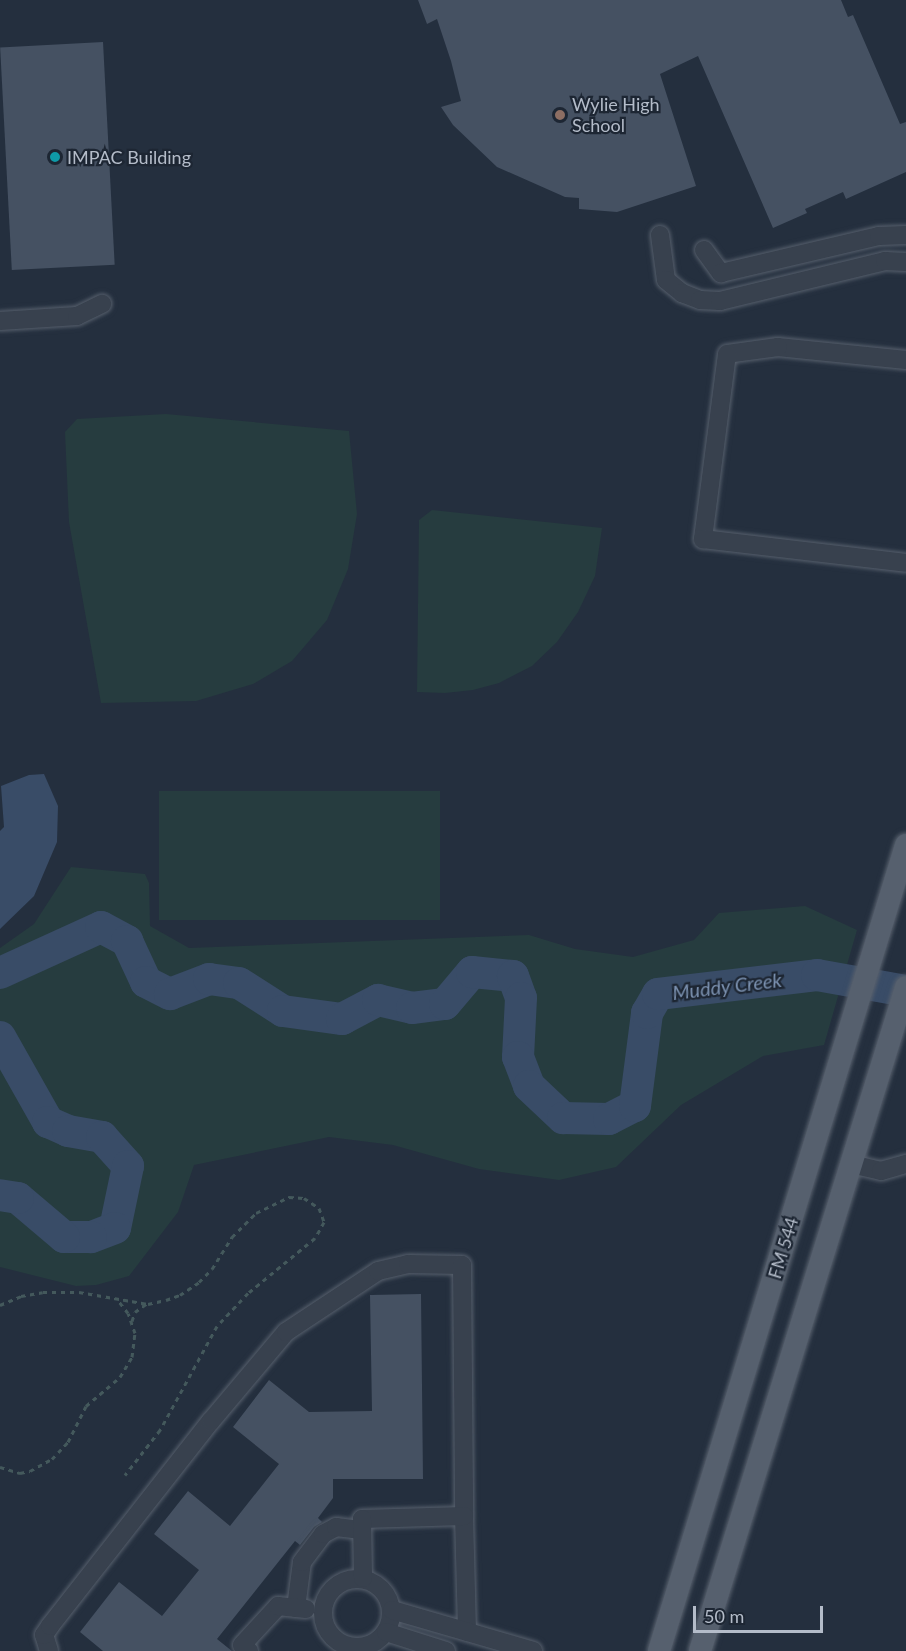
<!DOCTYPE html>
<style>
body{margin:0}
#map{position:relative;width:906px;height:1651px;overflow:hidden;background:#242f3e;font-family:Lato,sans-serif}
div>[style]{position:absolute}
.green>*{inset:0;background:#263c3f;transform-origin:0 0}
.water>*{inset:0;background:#394c67}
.river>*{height:32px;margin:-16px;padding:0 16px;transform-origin:16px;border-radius:16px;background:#394c67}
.building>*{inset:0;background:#455162;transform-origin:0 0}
.path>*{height:3px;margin-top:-1.5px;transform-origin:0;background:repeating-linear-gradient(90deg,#44595c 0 4.5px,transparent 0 9px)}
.roads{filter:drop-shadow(0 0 2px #565f6c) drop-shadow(0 0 2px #565f6c)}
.minor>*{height:18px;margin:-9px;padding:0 9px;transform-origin:9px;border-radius:9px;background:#38414e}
.minor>.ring{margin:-9px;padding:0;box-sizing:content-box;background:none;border:18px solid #38414e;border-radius:50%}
.major>*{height:22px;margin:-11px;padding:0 11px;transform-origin:11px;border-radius:11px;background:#56606e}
.dots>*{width:16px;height:16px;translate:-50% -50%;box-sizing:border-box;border:3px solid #1d2633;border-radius:50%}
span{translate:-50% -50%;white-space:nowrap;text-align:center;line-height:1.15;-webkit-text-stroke:4.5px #1d2633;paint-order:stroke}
.poi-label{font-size:18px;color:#b4bcc9}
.left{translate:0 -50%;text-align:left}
.street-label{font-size:18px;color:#b4bcc9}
.water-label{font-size:20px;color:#7c92b1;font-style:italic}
.scale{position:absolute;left:693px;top:1606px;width:130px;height:27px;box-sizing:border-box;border:3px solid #b4bcc9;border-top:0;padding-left:8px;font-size:18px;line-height:21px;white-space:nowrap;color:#b4bcc9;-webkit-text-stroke:4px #1d2633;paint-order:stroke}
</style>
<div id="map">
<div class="green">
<i style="clip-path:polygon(166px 414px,349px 431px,357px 514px,348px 569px,327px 620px,292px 661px,253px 684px,196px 701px,101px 703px,69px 522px,65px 432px,77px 419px)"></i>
<i style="clip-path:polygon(432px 510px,602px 528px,595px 576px,578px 612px,557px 642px,532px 666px,499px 683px,473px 690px,445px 693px,417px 692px,419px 520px)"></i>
<i style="left:440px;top:791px;width:129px;height:281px;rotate:90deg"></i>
<i style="clip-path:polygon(71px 867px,145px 874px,149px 883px,150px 926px,189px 948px,529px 935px,575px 949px,633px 957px,694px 940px,719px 913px,805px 906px,857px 930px,824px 1045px,763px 1056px,681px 1105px,616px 1167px,559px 1180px,479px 1169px,393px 1145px,329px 1137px,194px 1165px,178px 1212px,129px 1276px,96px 1285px,76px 1286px,0 1267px,0 948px,34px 924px)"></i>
</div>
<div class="water">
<i style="clip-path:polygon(44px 774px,58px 806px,57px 842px,34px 896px,0 929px,0 831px,4px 827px,1px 786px,29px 775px)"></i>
</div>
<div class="river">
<i style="left:0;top:973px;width:111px;rotate:-24.5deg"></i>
<i style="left:101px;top:927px;width:30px;rotate:28deg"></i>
<i style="left:127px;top:941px;width:45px;rotate:65.1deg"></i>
<i style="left:146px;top:982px;width:27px;rotate:27deg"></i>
<i style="left:170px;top:994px;width:42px;rotate:-21deg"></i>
<i style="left:209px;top:979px;width:30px;rotate:8deg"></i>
<i style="left:239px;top:983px;width:52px;rotate:32.5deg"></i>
<i style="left:283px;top:1011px;width:60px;rotate:7.7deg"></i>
<i style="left:342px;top:1019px;width:41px;rotate:-27.8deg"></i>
<i style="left:378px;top:1000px;width:35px;rotate:13deg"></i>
<i style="left:412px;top:1008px;width:33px;rotate:-7deg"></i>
<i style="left:445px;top:1004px;width:42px;rotate:-49.8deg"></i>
<i style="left:472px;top:972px;width:41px;rotate:5.6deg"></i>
<i style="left:513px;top:976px;width:23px;rotate:70deg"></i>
<i style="left:521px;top:998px;width:59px;rotate:92.9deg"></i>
<i style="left:518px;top:1057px;width:31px;rotate:69deg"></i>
<i style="left:529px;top:1086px;width:47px;rotate:43.3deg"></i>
<i style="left:563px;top:1118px;width:46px;rotate:1.2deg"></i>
<i style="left:609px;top:1119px;width:29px;rotate:-27deg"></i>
<i style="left:635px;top:1106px;width:94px;rotate:-82.6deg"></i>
<i style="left:647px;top:1013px;width:22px;rotate:-60deg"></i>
<i style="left:658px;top:994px;width:160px;rotate:-6.8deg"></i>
<i style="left:817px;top:975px;width:90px;rotate:10.2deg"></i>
<i style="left:0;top:1037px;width:98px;rotate:60.5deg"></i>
<i style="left:48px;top:1122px;width:22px;rotate:24deg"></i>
<i style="left:68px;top:1131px;width:35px;rotate:10deg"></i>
<i style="left:102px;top:1137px;width:39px;rotate:48deg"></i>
<i style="left:128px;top:1166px;width:63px;rotate:101.8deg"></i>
<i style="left:115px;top:1228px;width:26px;rotate:159deg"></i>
<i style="left:91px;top:1237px;width:27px;rotate:180deg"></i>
<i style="left:64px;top:1237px;width:60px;rotate:-139.7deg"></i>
<i style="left:18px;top:1198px;width:18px;rotate:-171deg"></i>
</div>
<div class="building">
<i style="clip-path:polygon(418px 0,841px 0,848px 17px,853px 15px,900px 124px,906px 122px,906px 172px,846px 199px,843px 192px,805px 209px,807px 213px,773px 228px,698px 56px,660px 74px,696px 186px,617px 212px,579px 209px,579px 198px,565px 197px,497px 167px,453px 125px,441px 107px,461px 101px,451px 61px,437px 19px,427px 24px)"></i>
<i style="left:103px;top:42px;width:223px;height:103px;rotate:87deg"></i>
<i style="clip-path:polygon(421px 1294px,423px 1479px,333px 1479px,333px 1498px,318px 1518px,322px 1522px,314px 1527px,300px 1545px,295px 1541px,217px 1639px,232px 1651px,103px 1651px,80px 1632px,119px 1582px,162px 1616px,199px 1570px,154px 1534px,188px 1491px,230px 1526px,279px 1464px,233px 1427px,269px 1380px,309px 1412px,372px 1411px,370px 1295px)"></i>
</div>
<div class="path">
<i style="left:0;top:1305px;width:23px;rotate:-23deg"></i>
<i style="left:21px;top:1296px;width:22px;rotate:-10deg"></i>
<i style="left:43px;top:1292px;width:36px"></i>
<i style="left:79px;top:1292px;width:70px;rotate:9.9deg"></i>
<i style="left:148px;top:1304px;width:18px;rotate:-13deg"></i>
<i style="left:166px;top:1300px;width:15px;rotate:-20deg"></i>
<i style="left:180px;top:1295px;width:23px;rotate:-34deg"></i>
<i style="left:199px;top:1282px;width:18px;rotate:-45deg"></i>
<i style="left:212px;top:1269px;width:38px;rotate:-58deg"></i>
<i style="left:232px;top:1237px;width:34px;rotate:-45deg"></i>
<i style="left:256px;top:1213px;width:37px;rotate:-26deg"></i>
<i style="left:289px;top:1197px;width:15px;rotate:4deg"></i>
<i style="left:304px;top:1198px;width:18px;rotate:34deg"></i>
<i style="left:319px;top:1208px;width:15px;rotate:70deg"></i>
<i style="left:324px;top:1222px;width:18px;rotate:119deg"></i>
<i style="left:315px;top:1238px;width:87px;rotate:140.6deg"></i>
<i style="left:248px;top:1293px;width:45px;rotate:133.2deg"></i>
<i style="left:217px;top:1326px;width:119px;rotate:118.7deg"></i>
<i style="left:160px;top:1430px;width:57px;rotate:127.9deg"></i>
<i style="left:132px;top:1321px;width:9px;rotate:-72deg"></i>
<i style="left:135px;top:1312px;width:14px;rotate:-36deg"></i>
<i style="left:0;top:1467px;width:21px;rotate:17deg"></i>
<i style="left:20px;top:1473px;width:10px;rotate:-11deg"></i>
<i style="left:30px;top:1471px;width:25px;rotate:-29deg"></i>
<i style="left:52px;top:1459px;width:23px;rotate:-47deg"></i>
<i style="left:68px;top:1442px;width:40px;rotate:-63.4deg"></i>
<i style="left:86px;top:1406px;width:45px;rotate:-40.5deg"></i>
<i style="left:120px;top:1377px;width:23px;rotate:-59deg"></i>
<i style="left:132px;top:1357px;width:24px;rotate:-83deg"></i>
<i style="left:135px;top:1333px;width:21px;rotate:-109deg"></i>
<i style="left:128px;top:1313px;width:18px;rotate:-128deg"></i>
</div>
<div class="roads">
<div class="minor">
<i style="left:660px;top:235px;width:45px;rotate:82.4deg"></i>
<i style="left:666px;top:280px;width:21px;rotate:39deg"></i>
<i style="left:682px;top:293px;width:19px;rotate:21deg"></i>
<i style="left:700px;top:300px;width:20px;rotate:3deg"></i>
<i style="left:720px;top:301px;width:170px;rotate:-13.6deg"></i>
<i style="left:885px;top:261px;width:21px;rotate:3deg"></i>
<i style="left:704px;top:250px;width:29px;rotate:54deg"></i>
<i style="left:721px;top:273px;width:162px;rotate:-13.2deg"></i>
<i style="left:879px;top:236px;width:27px;rotate:-2deg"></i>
<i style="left:0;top:321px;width:77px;rotate:-3.7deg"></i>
<i style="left:77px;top:316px;width:28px;rotate:-26deg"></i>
<i style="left:906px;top:360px;width:129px;rotate:-174.2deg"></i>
<i style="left:778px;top:347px;width:51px;rotate:172.2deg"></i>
<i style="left:727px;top:354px;width:187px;rotate:97.4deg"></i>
<i style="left:703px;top:539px;width:204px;rotate:6.7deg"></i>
<i style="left:851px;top:1164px;width:31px;rotate:13deg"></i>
<i style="left:881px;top:1171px;width:26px;rotate:-16deg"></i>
<i style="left:464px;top:1516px;width:116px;rotate:88.5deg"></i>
<i class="ring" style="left:323px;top:1579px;width:50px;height:50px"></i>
<i style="left:296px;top:1608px;width:46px;rotate:-82.6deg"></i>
<i style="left:302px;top:1562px;width:35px;rotate:-53deg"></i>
<i style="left:323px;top:1534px;width:15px;rotate:-28deg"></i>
<i style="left:336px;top:1527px;width:26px;rotate:7deg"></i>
<i style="left:392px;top:1610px;width:147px;rotate:16.2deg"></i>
<i style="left:386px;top:1632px;width:63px;rotate:17.6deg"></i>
<i style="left:49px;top:1651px;width:17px;rotate:-107deg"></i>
<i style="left:44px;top:1635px;width:11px;rotate:-56deg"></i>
<i style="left:50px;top:1626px;width:261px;rotate:-51.9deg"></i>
<i style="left:211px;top:1421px;width:116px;rotate:-49.9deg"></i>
<i style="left:286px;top:1332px;width:110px;rotate:-33.5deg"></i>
<i style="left:378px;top:1271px;width:31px;rotate:-13deg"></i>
<i style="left:408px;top:1264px;width:54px;rotate:1.1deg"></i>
<i style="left:462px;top:1265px;width:251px;rotate:89.5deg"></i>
<i style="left:464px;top:1516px;width:102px;rotate:178.3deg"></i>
<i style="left:362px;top:1519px;width:59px;rotate:89deg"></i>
<i style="left:249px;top:1651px;width:9px;rotate:-139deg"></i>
<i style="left:242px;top:1645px;width:53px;rotate:-47.3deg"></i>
<i style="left:278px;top:1606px;width:28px;rotate:6deg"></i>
</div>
<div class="major">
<i style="left:659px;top:1651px;width:843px;rotate:-72.96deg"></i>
<i style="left:700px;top:1651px;width:695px;rotate:-72.76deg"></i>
</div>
</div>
<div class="dots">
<i style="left:560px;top:115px;background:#8d6e63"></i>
<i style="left:55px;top:157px;background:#0f9aa8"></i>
</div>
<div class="poi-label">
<span class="left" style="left:572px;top:115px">Wylie High<br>School</span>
<span class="left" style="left:67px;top:157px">IMPAC Building</span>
</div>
<div class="street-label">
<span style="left:783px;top:1248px;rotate:-73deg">FM 544</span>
</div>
<div class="water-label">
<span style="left:727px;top:986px;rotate:-7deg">Muddy Creek</span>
</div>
<div class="scale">50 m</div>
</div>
